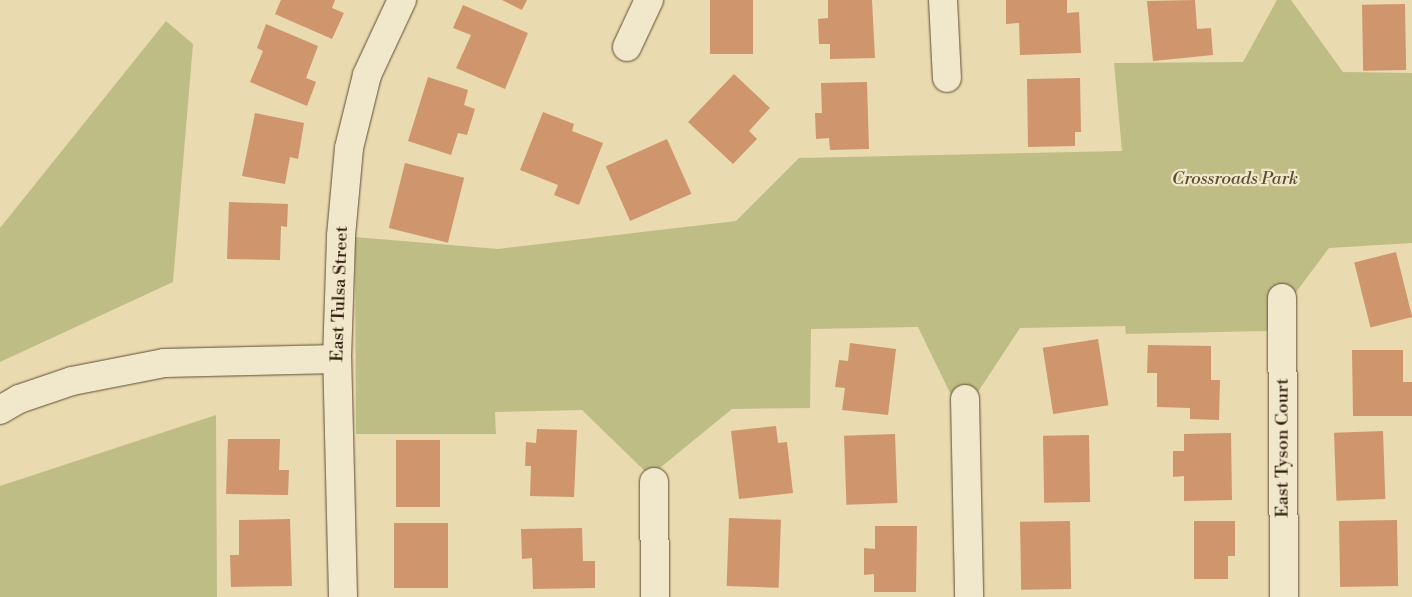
<!DOCTYPE html>
<style>
body{margin:0}
#map{position:relative;width:1412px;height:597px;overflow:hidden;background:#eadaaf;font-family:"Libre Bodoni",serif}
div>[style]{position:absolute}
.green>*{inset:0;background:#bfbd86}
.building>*{inset:0;background:#cf956d;transform-origin:0 0}
.roads{filter:drop-shadow(0 0 1px #5e4e35) drop-shadow(0 0 1px #5e4e35)}
.minor>*{height:28px;margin:-14px;padding:0 14px;transform-origin:14px;border-radius:14px;background:#f1e7cb}
span{translate:-50% -50%;white-space:nowrap;text-align:center;line-height:1.15;-webkit-text-stroke:4.5px #f1e7cb;paint-order:stroke}
.park-label{font-size:18px;color:#5b4e31;font-style:italic}
.street-label{font-size:18px;color:#301f0c}
</style>
<div id="map">
<div class="green">
<i style="clip-path:polygon(1277px 0,1291px 0,1343px 72px,1412px 73px,1412px 243px,1329px 248px,1267px 331px,1126px 334px,1125px 326px,1020px 328px,974px 398px,952px 397px,918px 327px,811px 329px,810px 408px,732px 409px,650px 476px,582px 410px,495px 412px,496px 434px,356px 434px,355px 237px,498px 249px,736px 221px,799px 158px,1122px 151px,1114px 63px,1243px 62px)"></i>
<i style="clip-path:polygon(166px 21px,193px 44px,173px 282px,0 362px,0 228px)"></i>
<i style="clip-path:polygon(216px 415px,217px 597px,0 597px,0 486px)"></i>
</div>
<div class="building">
<i style="clip-path:polygon(281px 0,335px 0,332px 8px,344px 13px,332px 39px,275px 14px)"></i>
<i style="clip-path:polygon(502px 0,527px 0,522px 10px)"></i>
<i style="left:710px;top:0;width:43px;height:54px"></i>
<i style="clip-path:polygon(828px 0,872px 0,875px 58px,830px 59px,830px 44px,819px 44px,818px 19px,828px 18px)"></i>
<i style="clip-path:polygon(1006px 0,1067px 0,1067px 13px,1079px 12px,1081px 53px,1020px 55px,1019px 23px,1006px 24px)"></i>
<i style="clip-path:polygon(1195px 0,1197px 29px,1211px 28px,1213px 55px,1153px 61px,1147px 1px)"></i>
<i style="left:1405px;top:4px;width:66px;height:43px;rotate:89deg"></i>
<i style="clip-path:polygon(463px 5px,528px 33px,505px 89px,456px 68px,471px 35px,453px 28px)"></i>
<i style="clip-path:polygon(266px 24px,318px 46px,306px 78px,316px 82px,307px 106px,250px 82px,263px 51px,257px 48px)"></i>
<i style="clip-path:polygon(734px 74px,770px 108px,749px 131px,757px 139px,733px 164px,688px 122px)"></i>
<i style="clip-path:polygon(428px 77px,468px 90px,464px 105px,475px 109px,467px 135px,458px 133px,451px 155px,408px 141px)"></i>
<i style="clip-path:polygon(1080px 78px,1081px 132px,1075px 132px,1075px 146px,1028px 147px,1027px 79px)"></i>
<i style="clip-path:polygon(867px 82px,869px 149px,830px 150px,829px 138px,816px 139px,815px 113px,822px 113px,821px 83px)"></i>
<i style="clip-path:polygon(543px 112px,574px 124px,572px 131px,603px 143px,579px 205px,554px 195px,558px 185px,520px 170px)"></i>
<i style="clip-path:polygon(255px 113px,304px 123px,298px 159px,290px 157px,285px 184px,242px 176px)"></i>
<i style="left:667px;top:139px;width:60px;height:67px;rotate:66deg"></i>
<i style="left:405px;top:163px;width:61px;height:67px;rotate:14deg"></i>
<i style="clip-path:polygon(229px 202px,288px 204px,287px 227px,281px 226px,280px 260px,227px 259px)"></i>
<i style="left:1396px;top:252px;width:67px;height:43px;rotate:76deg"></i>
<i style="left:1098px;top:339px;width:67px;height:56px;rotate:81deg"></i>
<i style="clip-path:polygon(850px 343px,896px 349px,888px 415px,842px 410px,845px 388px,835px 387px,839px 360px,848px 361px)"></i>
<i style="clip-path:polygon(1148px 345px,1211px 346px,1211px 380px,1220px 380px,1219px 420px,1190px 419px,1190px 408px,1157px 407px,1157px 373px,1147px 373px)"></i>
<i style="clip-path:polygon(1352px 350px,1403px 350px,1403px 382px,1412px 382px,1412px 416px,1353px 416px)"></i>
<i style="clip-path:polygon(776px 426px,778px 443px,787px 442px,793px 493px,739px 499px,731px 431px)"></i>
<i style="clip-path:polygon(537px 429px,577px 430px,574px 497px,530px 496px,531px 466px,525px 466px,526px 442px,536px 443px)"></i>
<i style="left:1383px;top:431px;width:68px;height:49px;rotate:88deg"></i>
<i style="clip-path:polygon(1231px 433px,1232px 500px,1184px 501px,1184px 476px,1173px 477px,1173px 451px,1184px 451px,1184px 434px)"></i>
<i style="left:895px;top:434px;width:69px;height:51px;rotate:88deg"></i>
<i style="left:1089px;top:435px;width:67px;height:46px;rotate:89deg"></i>
<i style="clip-path:polygon(228px 439px,280px 439px,279px 470px,289px 470px,288px 495px,226px 494px)"></i>
<i style="left:396px;top:440px;width:44px;height:67px"></i>
<i style="left:729px;top:518px;width:52px;height:68px;rotate:2deg"></i>
<i style="clip-path:polygon(290px 519px,292px 586px,231px 587px,230px 555px,239px 555px,239px 520px)"></i>
<i style="left:1397px;top:520px;width:66px;height:58px;rotate:89deg"></i>
<i style="left:1070px;top:521px;width:68px;height:50px;rotate:89deg"></i>
<i style="clip-path:polygon(1194px 521px,1235px 521px,1235px 556px,1228px 556px,1228px 579px,1194px 579px)"></i>
<i style="left:394px;top:523px;width:54px;height:65px"></i>
<i style="clip-path:polygon(875px 526px,917px 526px,916px 592px,874px 592px,874px 574px,864px 575px,864px 548px,875px 549px)"></i>
<i style="clip-path:polygon(582px 528px,583px 561px,595px 561px,595px 588px,533px 589px,532px 558px,522px 559px,521px 529px)"></i>
</div>
<div class="roads">
<div class="minor">
<i style="left:943px;top:0;width:78px;rotate:87.1deg"></i>
<i style="left:627px;top:47px;width:52px;rotate:-64.9deg"></i>
<i style="left:1282px;top:298px;width:299px;rotate:89.6deg"></i>
<i style="left:965px;top:399px;width:198px;rotate:88.8deg"></i>
<i style="left:0;top:410px;width:22px;rotate:-30deg"></i>
<i style="left:19px;top:399px;width:56px;rotate:-18.8deg"></i>
<i style="left:72px;top:381px;width:94px;rotate:-11.1deg"></i>
<i style="left:164px;top:363px;width:173px;rotate:-1.3deg"></i>
<i style="left:654px;top:482px;width:115px;rotate:89.5deg"></i>
<i style="left:343px;top:597px;width:238px;rotate:-91.4deg"></i>
<i style="left:337px;top:359px;width:123px;rotate:-88.1deg"></i>
<i style="left:341px;top:236px;width:88px;rotate:-84.8deg"></i>
<i style="left:349px;top:148px;width:75px;rotate:-76.1deg"></i>
<i style="left:367px;top:75px;width:83px;rotate:-65deg"></i>
</div>
</div>
<div class="park-label">
<span style="left:1235px;top:179px">Crossroads Park</span>
</div>
<div class="street-label">
<span style="left:340px;top:294px;rotate:-88deg">East Tulsa Street</span>
<span style="left:1283px;top:448px;rotate:-90deg">East Tyson Court</span>
</div>
</div>
